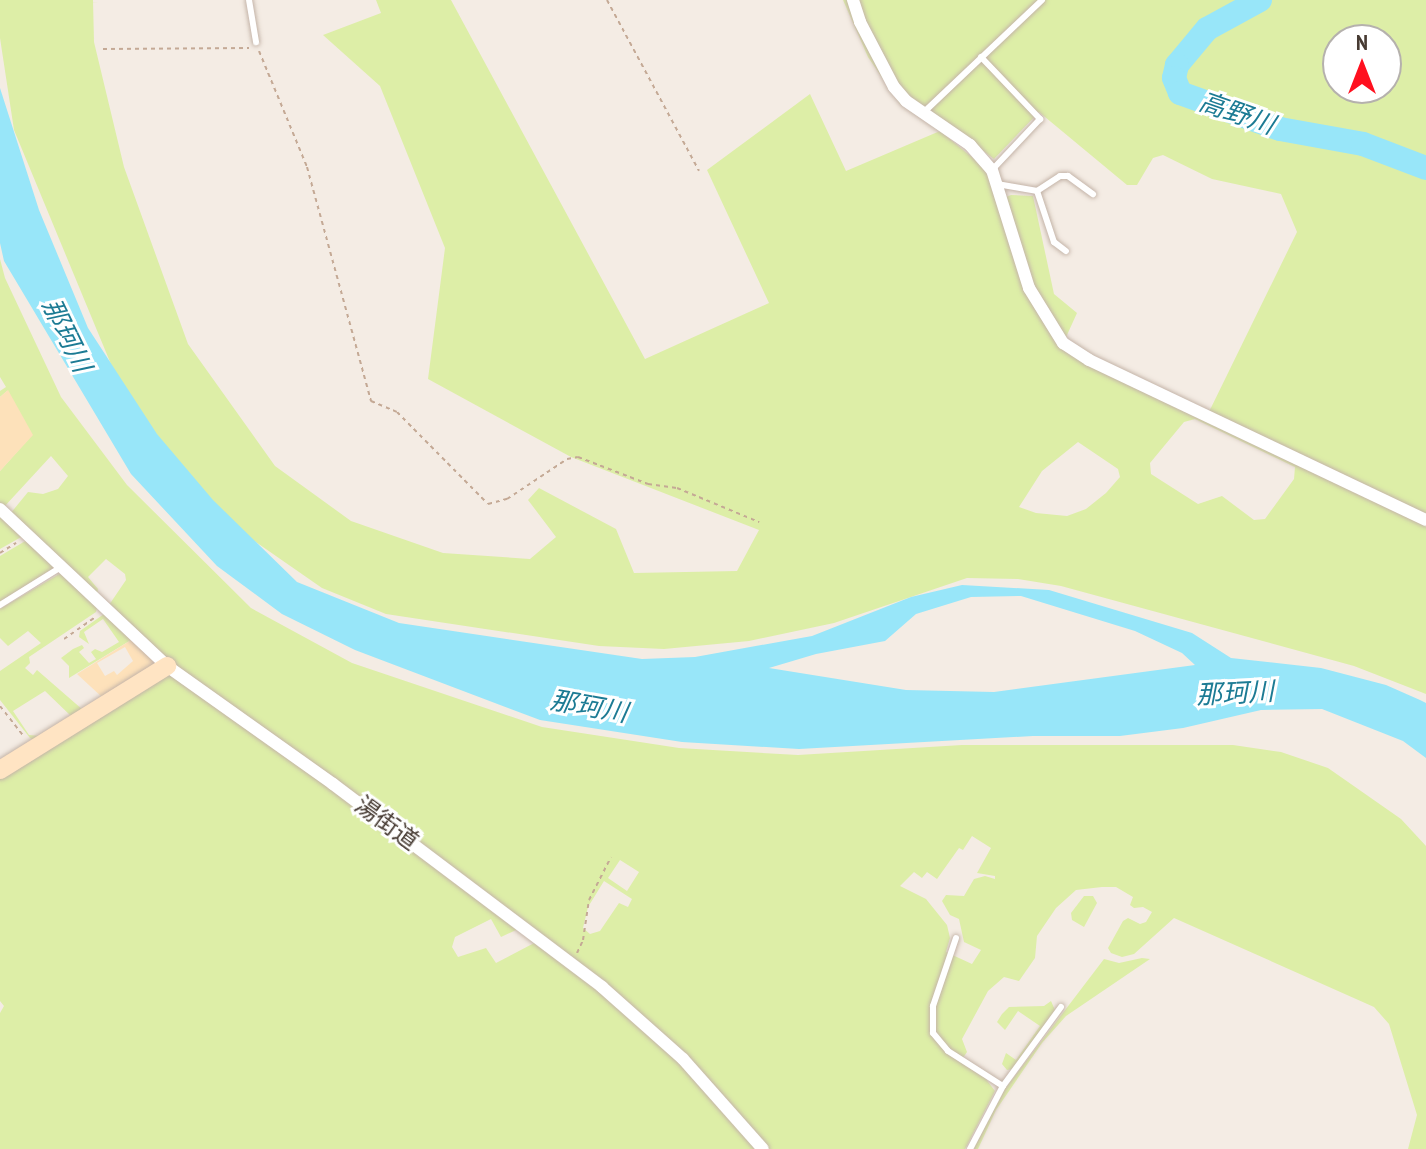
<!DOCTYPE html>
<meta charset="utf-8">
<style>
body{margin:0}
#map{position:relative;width:1426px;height:1149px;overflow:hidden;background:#f4ece4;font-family:"PT Sans Narrow","Noto Sans JP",sans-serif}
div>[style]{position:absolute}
.green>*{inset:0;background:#ddeea7}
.sand>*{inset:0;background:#fde1ba}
.water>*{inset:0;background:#98e6f9}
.river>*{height:24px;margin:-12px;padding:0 12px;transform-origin:12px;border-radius:12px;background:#98e6f9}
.path>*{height:2px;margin-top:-1px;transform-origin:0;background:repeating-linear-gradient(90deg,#c4a995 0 4px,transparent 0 8px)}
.roads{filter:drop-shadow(0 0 2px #c4b4a8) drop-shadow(0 0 2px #c4b4a8)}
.lane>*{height:6px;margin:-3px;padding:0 3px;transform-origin:3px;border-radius:3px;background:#fff}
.street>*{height:12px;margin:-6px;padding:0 6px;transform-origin:6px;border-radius:6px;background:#fff}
.secondary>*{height:18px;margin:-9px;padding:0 9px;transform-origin:9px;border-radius:9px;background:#ffe4c3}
span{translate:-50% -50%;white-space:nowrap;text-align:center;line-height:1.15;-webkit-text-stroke:6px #fff;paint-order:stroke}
.street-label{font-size:24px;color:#473b33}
.water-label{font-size:26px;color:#1c7b94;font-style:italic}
.north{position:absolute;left:1322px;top:24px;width:80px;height:80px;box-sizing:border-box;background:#fff;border:2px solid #b5b1ad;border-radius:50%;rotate:0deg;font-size:22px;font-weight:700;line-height:32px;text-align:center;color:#473b33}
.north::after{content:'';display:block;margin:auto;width:28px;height:36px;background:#ff101f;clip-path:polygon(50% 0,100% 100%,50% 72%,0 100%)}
</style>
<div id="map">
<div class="green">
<i style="clip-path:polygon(evenodd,0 0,93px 0,94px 42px,124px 167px,188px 344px,275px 466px,351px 521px,443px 553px,530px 559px,556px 537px,528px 500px,539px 488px,616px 529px,634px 573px,737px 571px,759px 530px,571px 457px,428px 379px,445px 248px,380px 86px,323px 35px,381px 13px,376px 0,451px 0,645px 359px,769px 303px,707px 170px,810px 94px,846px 171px,940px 131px,984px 167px,998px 200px,1011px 195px,1033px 196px,1054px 294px,1077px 313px,1062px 346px,1206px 418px,1297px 232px,1281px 194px,1212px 179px,1163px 155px,1153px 158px,1137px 185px,1127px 185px,1039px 112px,994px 159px,935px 114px,900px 104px,868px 57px,843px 0,1426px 0,1426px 694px,1354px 666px,1061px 586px,1018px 579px,967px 578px,834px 623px,749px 641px,664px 649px,599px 646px,386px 614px,322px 588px,201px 504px,120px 386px,14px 130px,0 38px,0 0,1338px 40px,1386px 40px,1386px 88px,1338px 88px,1338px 40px,0 0,1195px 419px,1295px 467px,1294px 479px,1265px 519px,1254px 520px,1222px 496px,1198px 504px,1151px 474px,1150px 463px,1184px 422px,1195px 419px,0 0,1078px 442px,1118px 469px,1120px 477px,1106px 493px,1086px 509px,1067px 516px,1036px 513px,1019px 507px,1042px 471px,1078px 442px)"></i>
<i style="clip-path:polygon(evenodd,0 259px,5px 278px,61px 397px,127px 485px,251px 608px,352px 663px,542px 727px,679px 748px,798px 755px,962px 745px,1233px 745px,1281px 752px,1328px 768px,1401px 819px,1426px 846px,1426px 1149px,1408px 1149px,1417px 1115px,1389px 1024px,1374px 1007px,1174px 918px,1134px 954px,1122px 957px,1111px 953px,1108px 948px,1123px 921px,1128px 918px,1140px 924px,1146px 922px,1152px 912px,1143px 907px,1134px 908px,1130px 905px,1133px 897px,1116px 887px,1102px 887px,1076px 890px,1056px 908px,1037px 936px,1035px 958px,1019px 981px,1004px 977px,988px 991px,962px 1039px,967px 1052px,960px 1062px,985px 1078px,995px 1091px,965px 1149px,0 1149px,0 1013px,4px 1006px,0 1001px,0 776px,173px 665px,109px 605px,126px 580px,125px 574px,106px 559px,88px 577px,98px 589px,97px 595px,10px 514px,28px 492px,43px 494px,58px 489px,68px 476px,51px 456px,4px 507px,0 504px,0 471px,32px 435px,7px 391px,0 397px,0 391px,6px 387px,0 377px,0 259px,972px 836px,991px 848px,977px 873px,995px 876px,995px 879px,985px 876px,974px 879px,964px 896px,946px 895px,942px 901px,950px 915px,959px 919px,964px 942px,981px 950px,972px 964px,946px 952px,950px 938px,947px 925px,926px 899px,900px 886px,914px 872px,922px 878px,927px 872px,937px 879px,959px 848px,963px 850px,972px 836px,0 259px,620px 860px,639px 872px,627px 891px,608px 878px,620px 860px,0 259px,604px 881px,632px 899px,628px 907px,619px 903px,600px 931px,590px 934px,583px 928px,588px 907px,604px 881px,0 259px,491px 919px,501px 937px,527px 925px,538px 941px,496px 963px,486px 948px,458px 957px,452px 947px,455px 937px,491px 919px)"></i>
<i style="clip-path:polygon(0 514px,23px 536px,0 549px)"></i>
<i style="clip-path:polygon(27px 540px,55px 567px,0 602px,0 556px)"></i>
<i style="clip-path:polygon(61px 573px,97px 608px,96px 612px,29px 657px,30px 663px,25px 668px,33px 675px,37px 670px,83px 710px,72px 717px,45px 691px,13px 711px,29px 735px,40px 736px,33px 740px,30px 738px,0 700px,0 671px,41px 643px,28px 631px,8px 646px,0 638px,0 609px)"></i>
<i style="clip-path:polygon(104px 614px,131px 640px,69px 678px,69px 666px,61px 658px,73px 649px,82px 645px,84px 648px,79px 652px,89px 663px,96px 659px,91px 652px,95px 649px,102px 652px,119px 642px,103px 619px,84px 632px,89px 644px,79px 637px,80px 631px)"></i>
<i style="clip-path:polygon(1084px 896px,1093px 896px,1097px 903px,1084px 927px,1072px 920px,1071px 913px)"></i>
<i style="clip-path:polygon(1142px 958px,1150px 959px,1066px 1016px,1042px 1043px,996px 1110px,978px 1149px,973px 1149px,1005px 1089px,1104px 959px,1119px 963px)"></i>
<i style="clip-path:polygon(1051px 1001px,1055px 1010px,1013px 1069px,1007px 1070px,1002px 1064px,1006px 1053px,1016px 1060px,1040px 1026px,1018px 1011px,1005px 1030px,997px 1022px,1002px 1014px,1009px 1007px,1044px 1006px)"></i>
</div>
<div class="sand">
<i style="clip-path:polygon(8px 390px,33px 435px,0 471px,0 397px)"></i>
<i style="clip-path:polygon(evenodd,131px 640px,154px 662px,154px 667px,103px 698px,77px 674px,131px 640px,125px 647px,133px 661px,117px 675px,114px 671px,105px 676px,97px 663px,125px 647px)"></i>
</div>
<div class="water">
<i style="clip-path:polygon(evenodd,0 88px,39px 210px,88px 328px,157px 434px,213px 500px,297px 582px,399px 623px,642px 659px,695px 657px,812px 636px,911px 597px,962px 585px,1049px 590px,1192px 633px,1231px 658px,1321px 668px,1386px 685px,1420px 700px,1426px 703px,1426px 758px,1403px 741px,1322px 709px,1261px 710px,1183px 728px,1120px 736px,1033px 736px,799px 749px,682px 742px,540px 720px,355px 650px,282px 614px,217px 566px,131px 474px,4px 261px,0 243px,0 88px,1021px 596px,1135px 631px,1182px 653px,1195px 665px,994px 692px,906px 690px,769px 668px,816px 654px,885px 641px,916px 614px,971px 597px,1021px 596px)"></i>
</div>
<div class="river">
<i style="left:1260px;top:0;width:60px;rotate:151.3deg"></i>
<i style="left:1207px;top:29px;width:47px;rotate:129.8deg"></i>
<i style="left:1177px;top:65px;width:13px;rotate:103deg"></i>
<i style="left:1174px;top:78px;width:16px;rotate:68deg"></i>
<i style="left:1180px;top:93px;width:106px;rotate:19.8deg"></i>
<i style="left:1280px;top:129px;width:84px;rotate:10.2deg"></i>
<i style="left:1363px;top:144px;width:67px;rotate:20.9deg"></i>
</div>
<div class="path">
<i style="left:607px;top:0;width:194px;rotate:61.7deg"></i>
<i style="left:103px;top:49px;width:146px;rotate:-0.4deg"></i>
<i style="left:259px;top:51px;width:126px;rotate:67.5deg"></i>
<i style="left:307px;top:167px;width:243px;rotate:74.7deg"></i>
<i style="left:371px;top:401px;width:28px;rotate:23deg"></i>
<i style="left:397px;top:412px;width:129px;rotate:45.3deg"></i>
<i style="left:488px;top:504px;width:20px;rotate:-15deg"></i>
<i style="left:507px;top:499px;width:72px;rotate:-33.7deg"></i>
<i style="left:567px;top:459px;width:11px;rotate:-10deg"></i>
<i style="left:578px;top:457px;width:75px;rotate:21.1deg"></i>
<i style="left:648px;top:484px;width:29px;rotate:8deg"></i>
<i style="left:677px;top:488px;width:89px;rotate:22.5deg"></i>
<i style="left:0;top:553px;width:19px;rotate:-32deg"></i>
<i style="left:64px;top:639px;width:39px;rotate:-35deg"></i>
<i style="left:0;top:706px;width:39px;rotate:52deg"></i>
<i style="left:577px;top:953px;width:14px;rotate:-65deg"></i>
<i style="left:583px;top:940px;width:40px;rotate:-81.5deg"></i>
<i style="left:589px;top:900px;width:48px;rotate:-62.9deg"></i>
</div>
<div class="roads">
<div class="lane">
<i style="left:249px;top:0;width:43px;rotate:80.5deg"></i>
<i style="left:981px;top:57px;width:86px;rotate:46.4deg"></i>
<i style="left:1040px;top:119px;width:70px;rotate:133.3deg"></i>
<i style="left:923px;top:113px;width:164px;rotate:-43.5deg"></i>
<i style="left:997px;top:184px;width:41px;rotate:9.9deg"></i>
<i style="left:1037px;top:191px;width:54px;rotate:71.6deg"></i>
<i style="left:1054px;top:242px;width:15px;rotate:37deg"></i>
<i style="left:1037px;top:191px;width:27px;rotate:-33deg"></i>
<i style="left:1060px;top:176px;width:8px"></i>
<i style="left:1068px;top:176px;width:31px;rotate:36deg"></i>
<i style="left:0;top:605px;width:72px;rotate:-31.9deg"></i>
<i style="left:956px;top:938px;width:72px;rotate:108.7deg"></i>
<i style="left:933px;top:1006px;width:27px;rotate:90deg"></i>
<i style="left:933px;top:1033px;width:23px;rotate:50deg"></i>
<i style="left:948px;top:1051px;width:65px;rotate:32.5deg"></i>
<i style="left:970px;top:1149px;width:71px;rotate:-62.4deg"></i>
<i style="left:1003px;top:1086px;width:98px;rotate:-53.7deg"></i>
</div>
<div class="street">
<i style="left:853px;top:0;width:23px;rotate:72deg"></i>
<i style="left:860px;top:22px;width:73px;rotate:62.4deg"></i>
<i style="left:894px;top:87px;width:18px;rotate:49deg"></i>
<i style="left:906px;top:101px;width:78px;rotate:34.5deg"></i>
<i style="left:970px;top:145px;width:33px;rotate:49deg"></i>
<i style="left:992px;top:170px;width:124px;rotate:72.6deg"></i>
<i style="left:1029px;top:288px;width:65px;rotate:58.3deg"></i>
<i style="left:1063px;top:343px;width:31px;rotate:33deg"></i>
<i style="left:1089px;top:360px;width:373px;rotate:25.4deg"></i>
<i style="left:0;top:509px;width:229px;rotate:43.2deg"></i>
<i style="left:167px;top:666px;width:204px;rotate:35.4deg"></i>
<i style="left:333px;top:784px;width:337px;rotate:37deg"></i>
<i style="left:602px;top:987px;width:108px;rotate:41.6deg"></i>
<i style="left:683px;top:1059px;width:120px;rotate:48.4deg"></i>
</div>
<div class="secondary">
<i style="left:0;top:770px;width:197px;rotate:-31.9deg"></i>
</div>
</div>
<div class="street-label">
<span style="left:387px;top:823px;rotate:36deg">湯街道</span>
</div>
<div class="water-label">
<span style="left:1237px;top:113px;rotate:19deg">高野川</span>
<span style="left:67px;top:335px;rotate:64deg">那珂川</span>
<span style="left:1235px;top:693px;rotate:-3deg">那珂川</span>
<span style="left:589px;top:706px;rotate:10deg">那珂川</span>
</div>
<div class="north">N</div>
</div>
